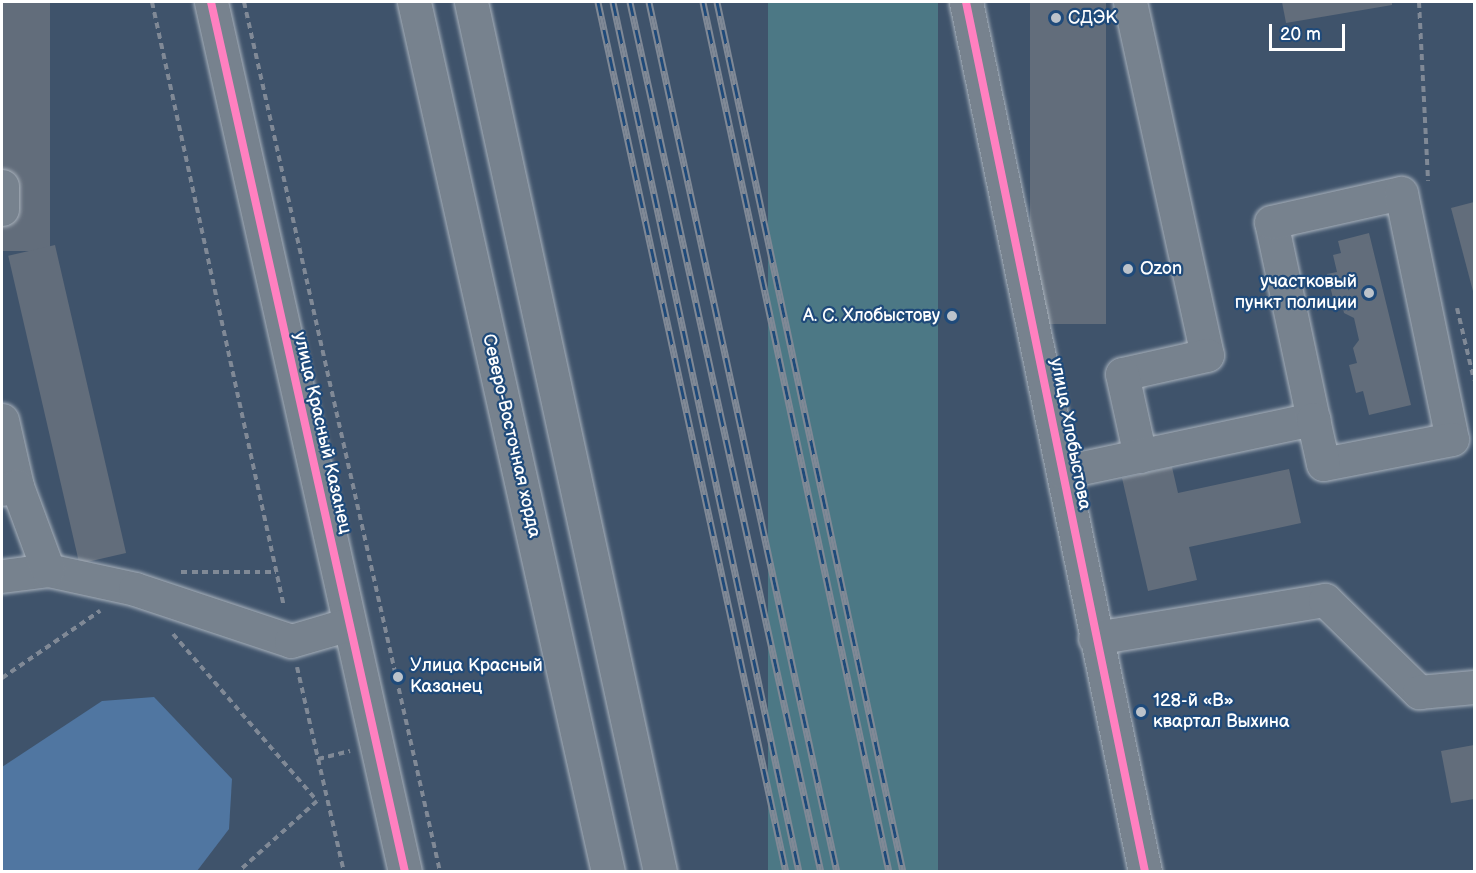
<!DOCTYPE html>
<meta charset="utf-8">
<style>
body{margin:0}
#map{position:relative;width:1476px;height:873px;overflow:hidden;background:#3f536b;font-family:"Balsamiq Sans",sans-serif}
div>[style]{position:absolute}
.green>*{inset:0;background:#4c7885;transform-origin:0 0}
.water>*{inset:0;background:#5076a1}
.building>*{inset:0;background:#626d7b;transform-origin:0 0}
.path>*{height:4px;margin-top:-2px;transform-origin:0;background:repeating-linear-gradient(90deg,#808996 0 6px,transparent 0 10.5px)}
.roads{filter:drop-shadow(0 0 2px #a9b2bc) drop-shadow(0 0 2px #a9b2bc)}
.minor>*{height:33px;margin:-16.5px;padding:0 16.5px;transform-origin:16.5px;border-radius:16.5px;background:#77828e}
.major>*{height:33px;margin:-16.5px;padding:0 16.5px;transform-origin:16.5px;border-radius:16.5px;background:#77828e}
.rail>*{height:7px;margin-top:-3.5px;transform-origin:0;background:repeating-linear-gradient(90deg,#1f4a7a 0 14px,#808996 0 28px);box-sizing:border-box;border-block:2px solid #808996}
.cycleway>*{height:8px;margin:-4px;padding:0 4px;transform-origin:4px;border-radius:4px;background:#ff80c0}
.dots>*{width:16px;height:16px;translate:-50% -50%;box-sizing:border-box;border:3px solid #1f4a7a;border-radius:50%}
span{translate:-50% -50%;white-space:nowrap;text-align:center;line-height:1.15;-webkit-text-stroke:4.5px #1f4a7a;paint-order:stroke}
.poi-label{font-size:18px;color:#fff}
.left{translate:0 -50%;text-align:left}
.right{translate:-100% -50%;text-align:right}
.street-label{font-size:18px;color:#fff}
.frame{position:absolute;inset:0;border:3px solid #fff;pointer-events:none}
.scale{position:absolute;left:1269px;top:24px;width:76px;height:27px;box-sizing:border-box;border:3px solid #fff;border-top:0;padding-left:8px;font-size:18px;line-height:21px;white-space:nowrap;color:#fff;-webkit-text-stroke:4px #1f4a7a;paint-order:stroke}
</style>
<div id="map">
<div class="green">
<i style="left:768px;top:2px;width:170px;height:889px"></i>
</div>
<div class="water">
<i style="clip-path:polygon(154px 697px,232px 779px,229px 829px,197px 871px,2px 871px,2px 767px,102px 701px)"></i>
</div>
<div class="building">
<i style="left:2px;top:2px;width:48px;height:249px"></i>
<i style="left:1030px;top:2px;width:76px;height:322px"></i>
<i style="clip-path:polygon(1282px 2px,1392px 2px,1392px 5px,1286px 23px)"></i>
<i style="clip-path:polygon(1474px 202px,1474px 295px,1451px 208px)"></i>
<i style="clip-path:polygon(1369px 233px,1411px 405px,1369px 415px,1363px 391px,1356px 393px,1349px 365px,1357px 363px,1353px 348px,1359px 340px,1354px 318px,1344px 313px,1341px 300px,1334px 302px,1327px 274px,1337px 272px,1333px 255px,1341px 253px,1338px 241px)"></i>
<i style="left:55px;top:245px;width:316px;height:48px;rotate:77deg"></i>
<i style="clip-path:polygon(1172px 467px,1178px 493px,1289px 469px,1301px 523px,1189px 547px,1197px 580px,1148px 591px,1122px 478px)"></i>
<i style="clip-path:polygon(1474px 745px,1474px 799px,1451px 803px,1441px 751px)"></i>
</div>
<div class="path">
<i style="left:152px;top:2px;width:619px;rotate:77.69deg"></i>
<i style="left:244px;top:2px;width:892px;rotate:77.3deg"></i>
<i style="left:1419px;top:2px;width:179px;rotate:87.1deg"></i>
<i style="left:1457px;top:308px;width:74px;rotate:76.7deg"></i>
<i style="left:181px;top:572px;width:95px"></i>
<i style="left:173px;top:634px;width:221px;rotate:49.2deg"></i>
<i style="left:317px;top:801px;width:106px;rotate:138.1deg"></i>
<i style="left:297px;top:667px;width:210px;rotate:77.1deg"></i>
<i style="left:2px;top:678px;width:119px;rotate:-34.4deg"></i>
<i style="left:318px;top:759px;width:33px;rotate:-14deg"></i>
</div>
<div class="roads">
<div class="minor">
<i style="left:211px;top:2px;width:891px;rotate:77.43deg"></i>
<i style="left:966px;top:2px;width:888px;rotate:78.37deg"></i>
<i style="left:1130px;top:2px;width:361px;rotate:77.7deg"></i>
<i style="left:1207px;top:355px;width:87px;rotate:167.4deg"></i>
<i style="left:1122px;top:374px;width:84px;rotate:77.6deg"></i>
<i style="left:2px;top:186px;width:23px;rotate:90deg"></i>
<i style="left:2px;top:420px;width:68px;rotate:77.2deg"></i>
<i style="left:17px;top:486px;width:15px;rotate:169deg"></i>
<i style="left:1063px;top:472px;width:256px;rotate:-12deg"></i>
<i style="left:1313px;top:419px;width:201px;rotate:-102deg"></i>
<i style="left:1271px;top:222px;width:133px;rotate:-12.6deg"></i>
<i style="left:1401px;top:193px;width:251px;rotate:78.3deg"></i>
<i style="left:1452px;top:439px;width:131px;rotate:169deg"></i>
<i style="left:1323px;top:464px;width:46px;rotate:-102.5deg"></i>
<i style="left:48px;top:570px;width:89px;rotate:12.3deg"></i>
<i style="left:135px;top:589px;width:164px;rotate:18.4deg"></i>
<i style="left:291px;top:641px;width:60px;rotate:-16.3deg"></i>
<i style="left:2px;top:576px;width:46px;rotate:-7.4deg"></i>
<i style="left:48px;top:570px;width:90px;rotate:-110.3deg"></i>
<i style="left:1095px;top:638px;width:233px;rotate:-9.4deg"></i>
<i style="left:1325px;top:600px;width:132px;rotate:44.4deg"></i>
<i style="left:1419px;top:692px;width:55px;rotate:-5.2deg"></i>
</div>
<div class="major">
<i style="left:414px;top:2px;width:891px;rotate:77.43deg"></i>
<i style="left:471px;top:2px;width:890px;rotate:77.74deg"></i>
</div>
</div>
<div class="rail">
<i style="left:598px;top:2px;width:890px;rotate:77.81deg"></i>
<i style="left:613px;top:2px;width:890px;rotate:77.93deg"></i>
<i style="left:630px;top:2px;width:891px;rotate:77.62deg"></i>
<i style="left:649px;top:2px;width:890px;rotate:77.81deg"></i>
<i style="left:703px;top:2px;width:890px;rotate:77.93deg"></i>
<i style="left:717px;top:2px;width:890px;rotate:77.93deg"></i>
</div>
<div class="cycleway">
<i style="left:211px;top:2px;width:891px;rotate:77.43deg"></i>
<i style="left:966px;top:2px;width:888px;rotate:78.37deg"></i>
</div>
<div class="dots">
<i style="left:1056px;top:18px;background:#bcc3cb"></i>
<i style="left:1128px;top:269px;background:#bcc3cb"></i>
<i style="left:1369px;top:293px;background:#bcc3cb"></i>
<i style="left:952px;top:316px;background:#bcc3cb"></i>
<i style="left:398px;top:677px;background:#bcc3cb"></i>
<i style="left:1141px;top:712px;background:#bcc3cb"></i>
</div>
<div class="poi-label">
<span class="left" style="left:1068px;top:18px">СДЭК</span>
<span class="left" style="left:1140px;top:269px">Ozon</span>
<span class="right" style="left:1357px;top:293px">участковый<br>пункт полиции</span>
<span class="right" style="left:940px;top:316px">А. С. Хлобыстову</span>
<span class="left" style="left:410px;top:677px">Улица Красный<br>Казанец</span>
<span class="left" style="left:1153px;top:712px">128-й «В»<br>квартал Выхина</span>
</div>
<div class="street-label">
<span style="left:322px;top:433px;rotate:77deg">улица Красный Казанец</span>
<span style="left:1070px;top:434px;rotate:79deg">улица Хлобыстова</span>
<span style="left:511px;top:436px;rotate:77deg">Северо-Восточная хорда</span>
</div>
<div class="frame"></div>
<div class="scale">20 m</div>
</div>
